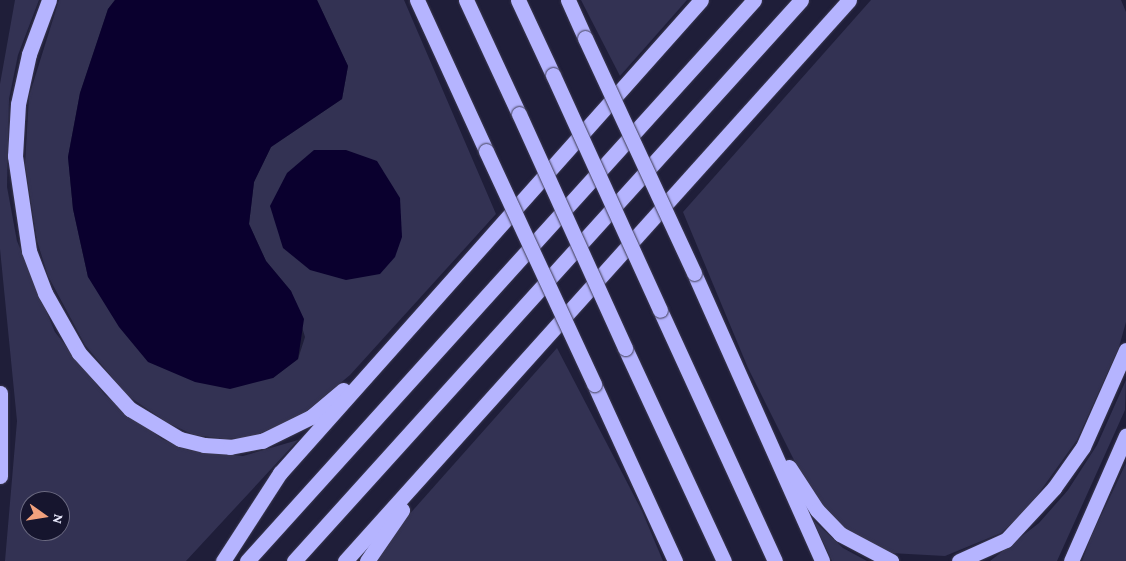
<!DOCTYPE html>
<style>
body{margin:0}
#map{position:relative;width:1126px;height:561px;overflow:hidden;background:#1f1e39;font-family:"Crimson Pro",serif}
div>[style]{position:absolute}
.green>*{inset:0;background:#333253}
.water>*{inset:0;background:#0a002e}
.roads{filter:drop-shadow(0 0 1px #3b3950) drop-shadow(0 0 1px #3b3950)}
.motorway>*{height:15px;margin:-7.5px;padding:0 7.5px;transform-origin:7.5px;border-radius:7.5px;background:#b5b4ff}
.bridges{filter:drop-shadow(0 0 1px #3b3950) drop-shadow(0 0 1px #3b3950)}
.motorway-bridge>*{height:15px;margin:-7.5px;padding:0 7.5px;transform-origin:7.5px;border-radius:7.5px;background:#b5b4ff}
span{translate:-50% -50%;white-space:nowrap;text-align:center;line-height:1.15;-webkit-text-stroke:4px #16152e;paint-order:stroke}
.north{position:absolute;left:20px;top:491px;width:50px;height:50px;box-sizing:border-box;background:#16152e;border:1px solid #6b6a81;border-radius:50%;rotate:103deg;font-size:14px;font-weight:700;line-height:20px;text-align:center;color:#eaeafd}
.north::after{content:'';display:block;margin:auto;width:18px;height:22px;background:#f1a17d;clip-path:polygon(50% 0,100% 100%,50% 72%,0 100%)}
</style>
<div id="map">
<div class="green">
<i style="clip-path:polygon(evenodd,15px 0,39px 0,18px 55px,9px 99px,7px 187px,17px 241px,55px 332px,105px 395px,162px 439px,188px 450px,243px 456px,298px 440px,186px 561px,5px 561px,17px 421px,0 249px,0 84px,15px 0,30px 501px,60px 501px,60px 531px,30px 531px,30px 501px)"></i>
<i style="clip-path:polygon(59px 0,115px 0,108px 9px,80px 93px,68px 157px,73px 209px,88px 277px,273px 378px,298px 359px,305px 337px,291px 291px,266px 261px,249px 224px,254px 182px,271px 147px,342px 99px,348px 66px,317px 0,404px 0,496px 214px,350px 375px,302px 415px,252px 437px,225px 439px,194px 435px,168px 423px,128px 396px,85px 345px,48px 276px,37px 241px,25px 164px,29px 96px)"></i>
<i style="clip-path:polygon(581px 0,687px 0,620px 76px)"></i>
<i style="clip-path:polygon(871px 0,1121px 0,1126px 12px,1126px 322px,1119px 347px,1077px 440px,1026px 511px,1001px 533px,945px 556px,890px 553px,861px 541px,833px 519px,809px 490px,748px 368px,683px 212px)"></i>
<i style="clip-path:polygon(557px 348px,642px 511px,663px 561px,375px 561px,399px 526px)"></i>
<i style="clip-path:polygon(1126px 380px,1125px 410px,1057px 561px,990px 561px,1039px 523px,1068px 490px,1097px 445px)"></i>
<i style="clip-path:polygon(1126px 463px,1126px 561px,1082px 561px,1091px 537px)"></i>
<i style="clip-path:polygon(813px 520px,843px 548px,867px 561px,832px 561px)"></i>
</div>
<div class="water">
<i style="clip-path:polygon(115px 0,317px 0,348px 66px,342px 99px,271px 147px,254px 182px,249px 224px,266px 261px,291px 291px,304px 319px,298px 359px,273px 378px,230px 389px,195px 382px,148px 362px,119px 327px,88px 277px,73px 209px,68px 157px,80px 93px,108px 9px)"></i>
<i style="clip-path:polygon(314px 150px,346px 150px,377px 161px,400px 198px,402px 237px,395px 257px,380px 274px,346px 280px,310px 270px,283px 248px,270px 206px,287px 173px)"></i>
</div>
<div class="roads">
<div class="motorway">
<i style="left:49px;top:0;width:58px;rotate:110.3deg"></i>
<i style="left:29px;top:54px;width:51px;rotate:102.4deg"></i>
<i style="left:18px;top:104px;width:52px;rotate:93.3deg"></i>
<i style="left:15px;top:156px;width:96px;rotate:81.6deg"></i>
<i style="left:29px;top:251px;width:45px;rotate:69.1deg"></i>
<i style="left:45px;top:293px;width:69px;rotate:60.5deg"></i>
<i style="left:79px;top:353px;width:76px;rotate:47.7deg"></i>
<i style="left:130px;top:409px;width:58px;rotate:31deg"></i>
<i style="left:180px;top:439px;width:25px;rotate:14deg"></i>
<i style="left:204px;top:445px;width:26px;rotate:4deg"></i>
<i style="left:230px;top:447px;width:33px;rotate:-11deg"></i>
<i style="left:262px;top:441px;width:55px;rotate:-26.1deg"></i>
<i style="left:311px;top:417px;width:42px;rotate:-40.2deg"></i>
<i style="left:417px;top:0;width:166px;rotate:65.4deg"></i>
<i style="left:466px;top:0;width:126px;rotate:65.1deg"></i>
<i style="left:518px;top:0;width:83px;rotate:65deg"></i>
<i style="left:568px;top:0;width:42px;rotate:65.9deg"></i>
<i style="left:694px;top:273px;width:315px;rotate:66deg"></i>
<i style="left:660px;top:310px;width:276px;rotate:65.4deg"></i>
<i style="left:625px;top:348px;width:235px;rotate:65.1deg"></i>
<i style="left:594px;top:384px;width:195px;rotate:65.4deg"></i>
<i style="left:0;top:393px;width:83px;rotate:90deg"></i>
<i style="left:789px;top:467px;width:51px;rotate:56.9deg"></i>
<i style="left:817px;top:510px;width:33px;rotate:46deg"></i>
<i style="left:840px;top:534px;width:58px;rotate:27.9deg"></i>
<i style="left:223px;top:561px;width:105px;rotate:-57.1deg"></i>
<i style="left:280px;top:473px;width:633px;rotate:-48.33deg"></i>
<i style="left:247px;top:561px;width:756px;rotate:-47.89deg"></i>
<i style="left:294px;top:561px;width:756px;rotate:-47.89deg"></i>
<i style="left:345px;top:561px;width:754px;rotate:-48.06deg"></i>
<i style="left:367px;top:561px;width:62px;rotate:-55.5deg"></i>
<i style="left:959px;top:561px;width:51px;rotate:-24.1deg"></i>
<i style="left:1006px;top:540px;width:71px;rotate:-47.3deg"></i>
<i style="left:1054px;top:488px;width:50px;rotate:-54.7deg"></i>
<i style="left:1083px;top:447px;width:106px;rotate:-66.1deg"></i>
<i style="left:1071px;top:561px;width:137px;rotate:-66.3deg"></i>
</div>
</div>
<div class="bridges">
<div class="motorway-bridge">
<i style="left:585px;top:38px;width:259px;rotate:65.1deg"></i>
<i style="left:553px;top:75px;width:258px;rotate:65.5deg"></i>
<i style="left:519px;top:114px;width:257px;rotate:65.6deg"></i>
<i style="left:486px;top:151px;width:257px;rotate:65.1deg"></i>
</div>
</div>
<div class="north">N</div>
</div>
